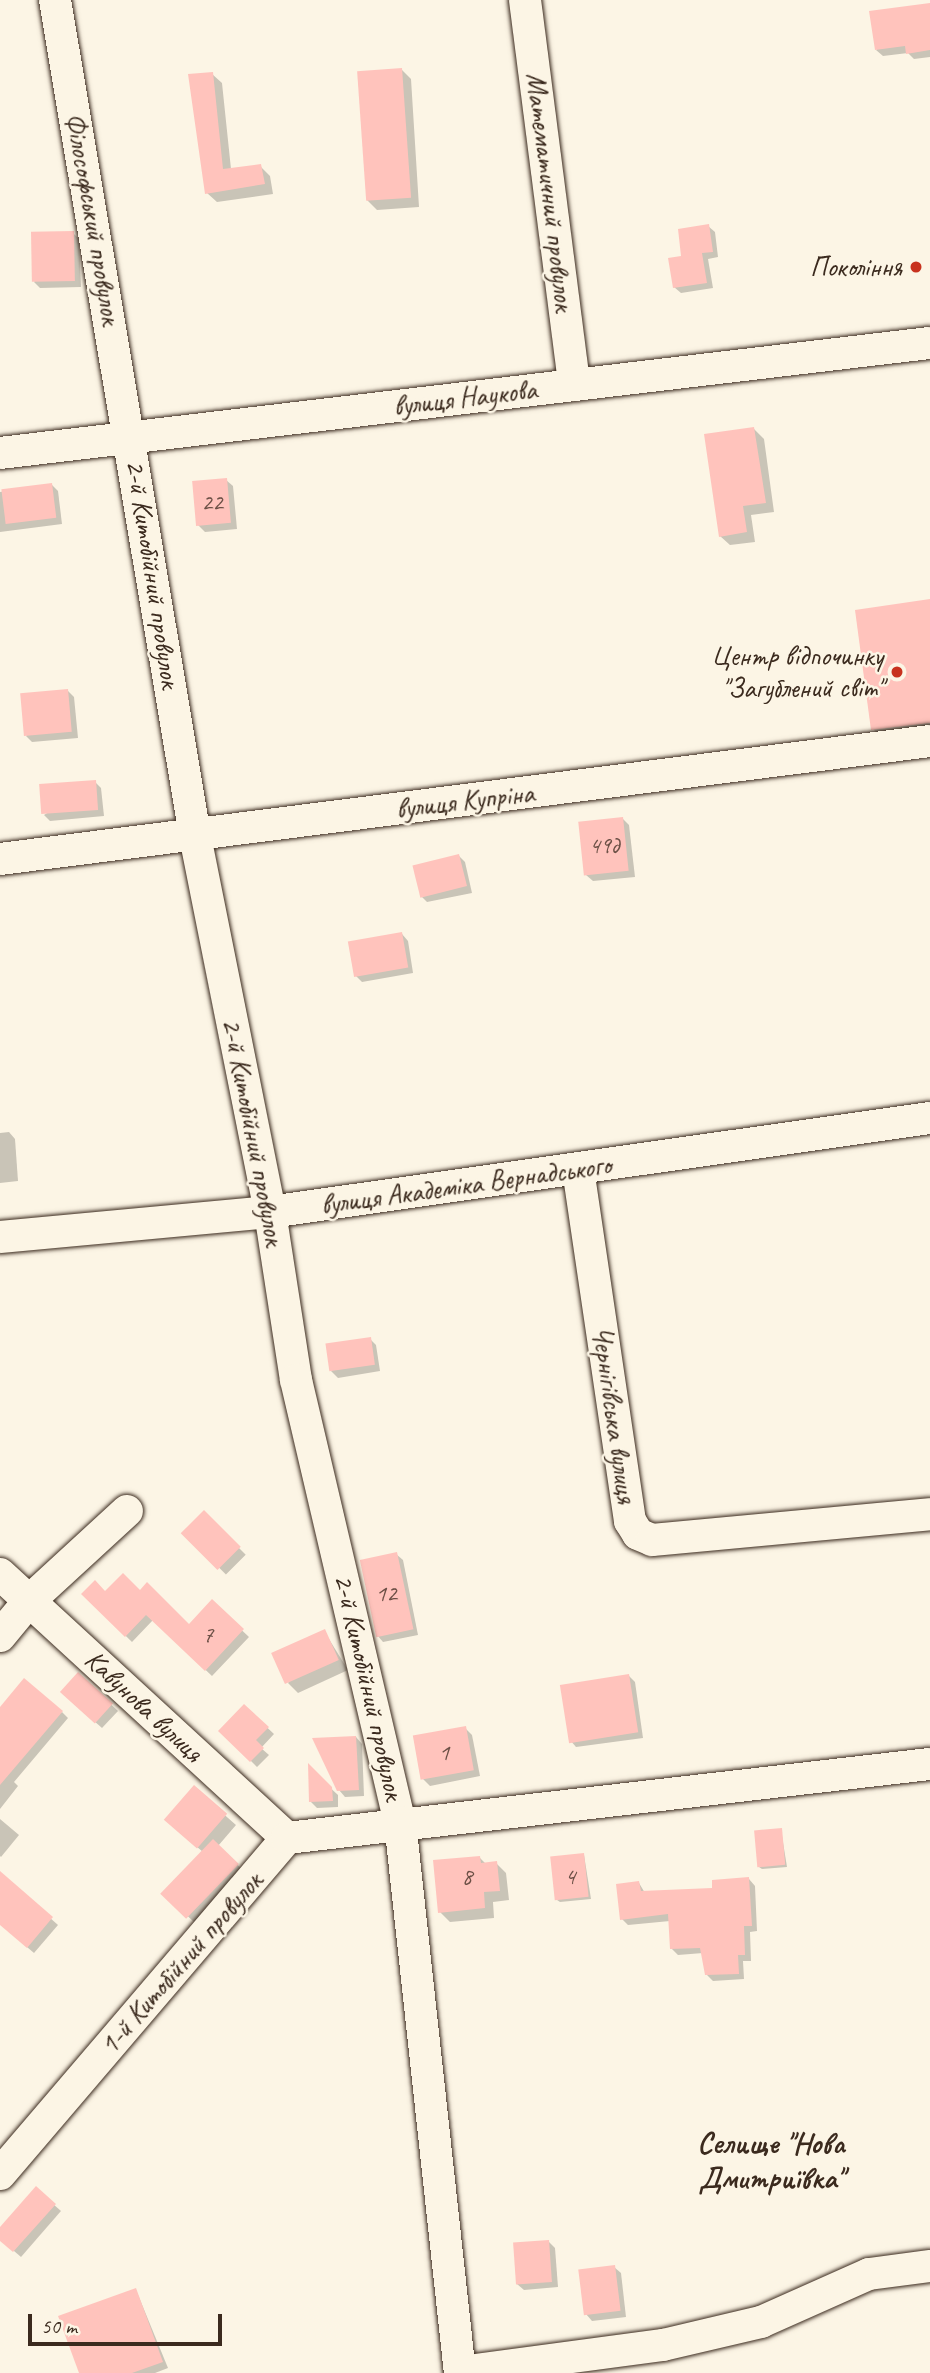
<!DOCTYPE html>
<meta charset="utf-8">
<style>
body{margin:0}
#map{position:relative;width:930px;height:2373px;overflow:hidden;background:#fcf5e5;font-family:Caveat,sans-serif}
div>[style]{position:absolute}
.shadow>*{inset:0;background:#0003;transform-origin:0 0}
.building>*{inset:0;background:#ffc3bc;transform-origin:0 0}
.roads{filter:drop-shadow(0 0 2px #3b2a1e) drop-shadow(0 0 2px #3b2a1e)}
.minor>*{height:32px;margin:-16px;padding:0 16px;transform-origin:16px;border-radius:16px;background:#fcf5e5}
.dots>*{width:19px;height:19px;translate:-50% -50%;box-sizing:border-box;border:4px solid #fcf5e5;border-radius:50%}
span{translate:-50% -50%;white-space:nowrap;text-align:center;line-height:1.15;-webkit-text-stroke:5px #fcf5e5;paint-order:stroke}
.number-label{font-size:24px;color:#6c5046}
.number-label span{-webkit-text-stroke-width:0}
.street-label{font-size:28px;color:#3b2a1e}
.poi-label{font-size:28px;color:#3b2a1e}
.right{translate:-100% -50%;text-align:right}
.neighbourhood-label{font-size:30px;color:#3b2a1e;font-weight:700}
.scale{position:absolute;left:28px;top:2314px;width:194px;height:32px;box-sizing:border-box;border:4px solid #3b2a1e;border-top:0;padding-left:9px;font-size:21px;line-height:24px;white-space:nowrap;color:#3b2a1e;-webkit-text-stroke:5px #fcf5e5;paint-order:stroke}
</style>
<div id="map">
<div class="shadow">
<i style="clip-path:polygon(930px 7px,930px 57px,914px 59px,908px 53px,883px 56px,876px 50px)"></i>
<i style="clip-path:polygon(401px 69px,411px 79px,419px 207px,377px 210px,367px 200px)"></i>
<i style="clip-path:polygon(212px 74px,222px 83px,231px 169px,260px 166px,270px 176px,273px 194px,217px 202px,207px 193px)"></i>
<i style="clip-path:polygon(708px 226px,715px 232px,718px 257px,708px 259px,713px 288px,681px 293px,674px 287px,683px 257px)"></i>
<i style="clip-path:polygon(73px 233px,79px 239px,81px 287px,40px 288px,34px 282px)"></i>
<i style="clip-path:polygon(754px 429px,764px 439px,774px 512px,751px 515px,755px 542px,730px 545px,720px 536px)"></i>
<i style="clip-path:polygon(226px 480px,233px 486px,237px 529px,205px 532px,198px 525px)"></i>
<i style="clip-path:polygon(52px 485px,58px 491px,62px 524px,0 532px,0 492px)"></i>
<i style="clip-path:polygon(930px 601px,930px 736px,886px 742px,873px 729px)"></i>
<i style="clip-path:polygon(68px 691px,74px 697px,78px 738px,32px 742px,26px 736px)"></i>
<i style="clip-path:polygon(95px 782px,101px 788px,104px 816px,50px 821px,44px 815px)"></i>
<i style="clip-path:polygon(622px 818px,629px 825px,635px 877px,593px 881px,586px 875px)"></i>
<i style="clip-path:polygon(459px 856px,465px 862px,472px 893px,427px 902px,421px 896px)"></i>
<i style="clip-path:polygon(402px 934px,408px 941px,413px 973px,362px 982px,356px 976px)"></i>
<i style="clip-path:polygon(9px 1132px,15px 1139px,18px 1181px,0 1183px,0 1133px)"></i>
<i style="clip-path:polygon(370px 1339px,376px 1345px,380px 1371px,338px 1378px,331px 1371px)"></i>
<i style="left:204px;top:1513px;width:59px;height:28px;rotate:45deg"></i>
<i style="clip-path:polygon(396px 1554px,403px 1560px,418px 1635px,383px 1642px,377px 1635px)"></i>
<i style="clip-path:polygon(140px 1592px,189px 1626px,212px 1602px,249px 1637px,212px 1676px,153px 1620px,132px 1642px,83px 1594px)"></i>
<i style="clip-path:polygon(324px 1631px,348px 1670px,298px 1693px,288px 1683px)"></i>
<i style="clip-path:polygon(78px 1674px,118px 1711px,102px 1728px,68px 1698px)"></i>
<i style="clip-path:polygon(629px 1676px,635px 1682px,643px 1738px,576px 1747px,570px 1740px)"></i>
<i style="clip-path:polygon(244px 1706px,274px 1734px,261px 1748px,269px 1755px,257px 1767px,221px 1731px)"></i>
<i style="clip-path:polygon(62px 1712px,68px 1718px,14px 1782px,18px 1786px,0 1809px,0 1742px)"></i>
<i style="clip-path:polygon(465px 1728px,472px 1735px,480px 1776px,430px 1786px,423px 1779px)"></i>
<i style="clip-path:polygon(356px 1737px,362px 1744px,364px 1796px,345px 1797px,339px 1790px)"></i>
<i style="clip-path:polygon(309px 1768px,338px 1795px,338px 1807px,317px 1808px,311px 1802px)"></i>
<i style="clip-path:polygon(194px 1788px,236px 1825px,218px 1846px,243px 1870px,194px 1922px,164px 1894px,203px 1852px,176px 1829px)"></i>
<i style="clip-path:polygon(0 1819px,19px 1835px,1px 1857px,0 1856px)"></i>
<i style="clip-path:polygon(781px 1830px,787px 1867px,762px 1869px,759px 1867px)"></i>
<i style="clip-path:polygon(584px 1855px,591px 1899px,560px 1902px,557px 1900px)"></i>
<i style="clip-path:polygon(480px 1858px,486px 1864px,496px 1863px,506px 1873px,509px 1900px,493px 1902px,494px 1918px,450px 1922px,440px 1912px)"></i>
<i style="clip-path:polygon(749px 1879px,755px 1886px,757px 1931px,750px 1932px,751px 1961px,743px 1961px,744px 1979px,713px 1981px,707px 1975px,703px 1953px,678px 1955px,671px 1948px,670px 1921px,628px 1925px,622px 1919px,639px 1883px,645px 1893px,714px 1889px)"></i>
<i style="clip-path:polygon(14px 1886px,58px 1925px,34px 1953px,0 1924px,0 1903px)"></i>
<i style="clip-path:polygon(36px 2189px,61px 2211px,21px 2257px,0 2239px,0 2230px)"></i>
<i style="clip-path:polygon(548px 2241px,555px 2248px,558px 2287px,524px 2290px,517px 2284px)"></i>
<i style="clip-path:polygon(614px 2267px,621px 2273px,626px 2317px,592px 2321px,586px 2314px)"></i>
<i style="clip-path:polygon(136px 2290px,168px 2368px,155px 2373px,81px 2373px)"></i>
</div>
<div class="building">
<i style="clip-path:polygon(930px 3px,930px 50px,906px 54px,905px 46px,875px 50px,869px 11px)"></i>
<i style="left:402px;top:68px;width:130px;height:45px;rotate:86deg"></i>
<i style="clip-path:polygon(213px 72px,223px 169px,261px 164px,265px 184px,205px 194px,188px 74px)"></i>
<i style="clip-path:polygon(709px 224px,713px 252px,702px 253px,707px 283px,673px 288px,668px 258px,681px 256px,678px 229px)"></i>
<i style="left:74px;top:231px;width:50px;height:43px;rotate:89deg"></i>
<i style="clip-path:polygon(754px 427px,766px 503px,743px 506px,747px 532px,719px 537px,704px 434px)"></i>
<i style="left:227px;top:478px;width:45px;height:35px;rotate:85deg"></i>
<i style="left:52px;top:483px;width:35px;height:51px;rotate:83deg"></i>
<i style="clip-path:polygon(930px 599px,930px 723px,871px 730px,855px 610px)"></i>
<i style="left:68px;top:689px;width:43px;height:48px;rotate:85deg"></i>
<i style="left:96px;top:780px;width:30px;height:57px;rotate:86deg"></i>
<i style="left:623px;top:817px;width:54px;height:45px;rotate:84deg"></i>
<i style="left:459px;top:854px;width:33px;height:48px;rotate:76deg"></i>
<i style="left:402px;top:932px;width:36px;height:55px;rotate:80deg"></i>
<i style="left:371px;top:1337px;width:28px;height:46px;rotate:82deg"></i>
<i style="left:204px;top:1510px;width:52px;height:33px;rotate:45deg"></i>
<i style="left:397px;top:1552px;width:79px;height:38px;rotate:78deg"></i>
<i style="clip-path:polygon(123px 1573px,140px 1590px,147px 1582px,189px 1624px,212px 1599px,244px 1629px,205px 1671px,146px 1615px,125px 1637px,81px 1594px,95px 1580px,105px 1591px)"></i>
<i style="left:325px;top:1629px;width:34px;height:59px;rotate:66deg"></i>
<i style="left:78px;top:1672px;width:47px;height:27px;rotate:42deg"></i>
<i style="left:629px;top:1674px;width:59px;height:70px;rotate:81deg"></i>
<i style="clip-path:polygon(24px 1678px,63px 1711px,0 1785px,0 1707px)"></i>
<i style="clip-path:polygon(244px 1704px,269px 1727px,256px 1740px,264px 1748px,250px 1762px,218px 1731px)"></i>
<i style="left:466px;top:1726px;width:45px;height:54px;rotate:80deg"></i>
<i style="clip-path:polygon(356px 1736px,359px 1790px,337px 1791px,312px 1738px)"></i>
<i style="clip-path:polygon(308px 1763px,332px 1787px,333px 1801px,309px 1802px)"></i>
<i style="left:194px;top:1785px;width:44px;height:46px;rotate:41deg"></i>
<i style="left:782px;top:1828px;width:37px;height:28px;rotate:85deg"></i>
<i style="left:213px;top:1839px;width:36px;height:76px;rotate:44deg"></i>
<i style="left:584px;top:1853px;width:44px;height:34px;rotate:84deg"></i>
<i style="clip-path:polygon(480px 1856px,481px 1863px,497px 1861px,500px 1891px,484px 1892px,485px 1908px,438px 1913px,433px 1860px)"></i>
<i style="clip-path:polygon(0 1871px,53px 1917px,27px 1948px,0 1925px)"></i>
<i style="clip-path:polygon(749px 1877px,752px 1926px,744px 1926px,745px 1955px,738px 1955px,739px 1974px,705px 1975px,700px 1948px,670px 1949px,668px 1914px,620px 1920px,616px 1884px,639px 1881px,641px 1891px,712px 1888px,712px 1880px)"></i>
<i style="clip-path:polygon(36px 2186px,56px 2204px,13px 2252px,0 2241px,0 2227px)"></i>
<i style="left:549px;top:2240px;width:42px;height:36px;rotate:86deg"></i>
<i style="left:615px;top:2265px;width:46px;height:37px;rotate:83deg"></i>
<i style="clip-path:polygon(136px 2288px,163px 2362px,132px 2373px,79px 2373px,58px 2316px)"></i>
</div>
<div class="roads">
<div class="minor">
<i style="left:55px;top:0;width:848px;rotate:80.49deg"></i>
<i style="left:195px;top:836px;width:383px;rotate:78.7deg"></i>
<i style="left:270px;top:1212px;width:170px;rotate:81.2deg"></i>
<i style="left:296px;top:1380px;width:454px;rotate:76.8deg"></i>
<i style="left:400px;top:1822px;width:554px;rotate:83.79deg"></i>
<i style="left:525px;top:0;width:388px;rotate:82.7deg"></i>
<i style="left:0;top:453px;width:936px;rotate:-6.75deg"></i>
<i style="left:0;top:859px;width:937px;rotate:-7.23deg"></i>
<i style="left:578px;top:1169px;width:356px;rotate:81.6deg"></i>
<i style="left:630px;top:1521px;width:15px;rotate:58deg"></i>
<i style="left:638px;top:1534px;width:15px;rotate:23deg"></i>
<i style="left:652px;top:1540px;width:279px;rotate:-5.3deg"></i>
<i style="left:0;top:1237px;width:271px;rotate:-5.3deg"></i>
<i style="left:270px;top:1212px;width:667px;rotate:-8.11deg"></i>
<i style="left:0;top:1574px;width:390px;rotate:42.6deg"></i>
<i style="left:0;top:1636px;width:45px;rotate:-50.4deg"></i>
<i style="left:29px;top:1601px;width:133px;rotate:-42.6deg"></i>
<i style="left:0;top:2174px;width:442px;rotate:-49.5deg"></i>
<i style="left:287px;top:1838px;width:647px;rotate:-6.57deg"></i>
<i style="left:460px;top:2372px;width:205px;rotate:-7.6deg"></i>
<i style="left:663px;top:2345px;width:101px;rotate:-13.2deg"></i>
<i style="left:761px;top:2322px;width:118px;rotate:-24deg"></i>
<i style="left:869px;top:2274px;width:62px;rotate:-7.5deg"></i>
</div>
</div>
<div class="dots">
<i style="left:916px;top:267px;background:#c8321e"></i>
<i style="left:897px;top:672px;background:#c8321e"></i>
</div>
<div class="number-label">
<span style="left:212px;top:503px">22</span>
<span style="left:604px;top:846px">49д</span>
<span style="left:386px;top:1594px">12</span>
<span style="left:208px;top:1635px">7</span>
<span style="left:444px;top:1753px">1</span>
<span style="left:467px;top:1877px">8</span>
<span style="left:570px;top:1877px">4</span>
</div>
<div class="street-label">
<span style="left:550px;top:192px;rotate:83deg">Математичний провулок</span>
<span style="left:93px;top:219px;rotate:80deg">Філософський провулок</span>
<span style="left:465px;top:398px;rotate:-7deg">вулиця Наукова</span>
<span style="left:153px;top:574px;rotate:81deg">2-й Китобійний провулок</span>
<span style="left:465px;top:801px;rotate:-7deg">вулиця Купріна</span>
<span style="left:253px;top:1132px;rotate:79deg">2-й Китобійний провулок</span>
<span style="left:466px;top:1185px;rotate:-8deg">вулиця Академіка Вернадського</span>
<span style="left:614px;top:1415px;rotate:82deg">Чернігівська вулиця</span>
<span style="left:369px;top:1687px;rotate:77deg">2-й Китобійний провулок</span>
<span style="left:144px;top:1706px;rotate:43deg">Кавунова вулиця</span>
<span style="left:181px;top:1963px;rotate:-49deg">1-й Китобійний провулок</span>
</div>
<div class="poi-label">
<span class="right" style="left:902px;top:267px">Покоління</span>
<span class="right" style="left:883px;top:672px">Центр відпочинку<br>"Загублений світ"</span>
</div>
<div class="neighbourhood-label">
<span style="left:771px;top:2160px">Селище "Нова<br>Дмитриївка"</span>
</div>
<div class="scale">50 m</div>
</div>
